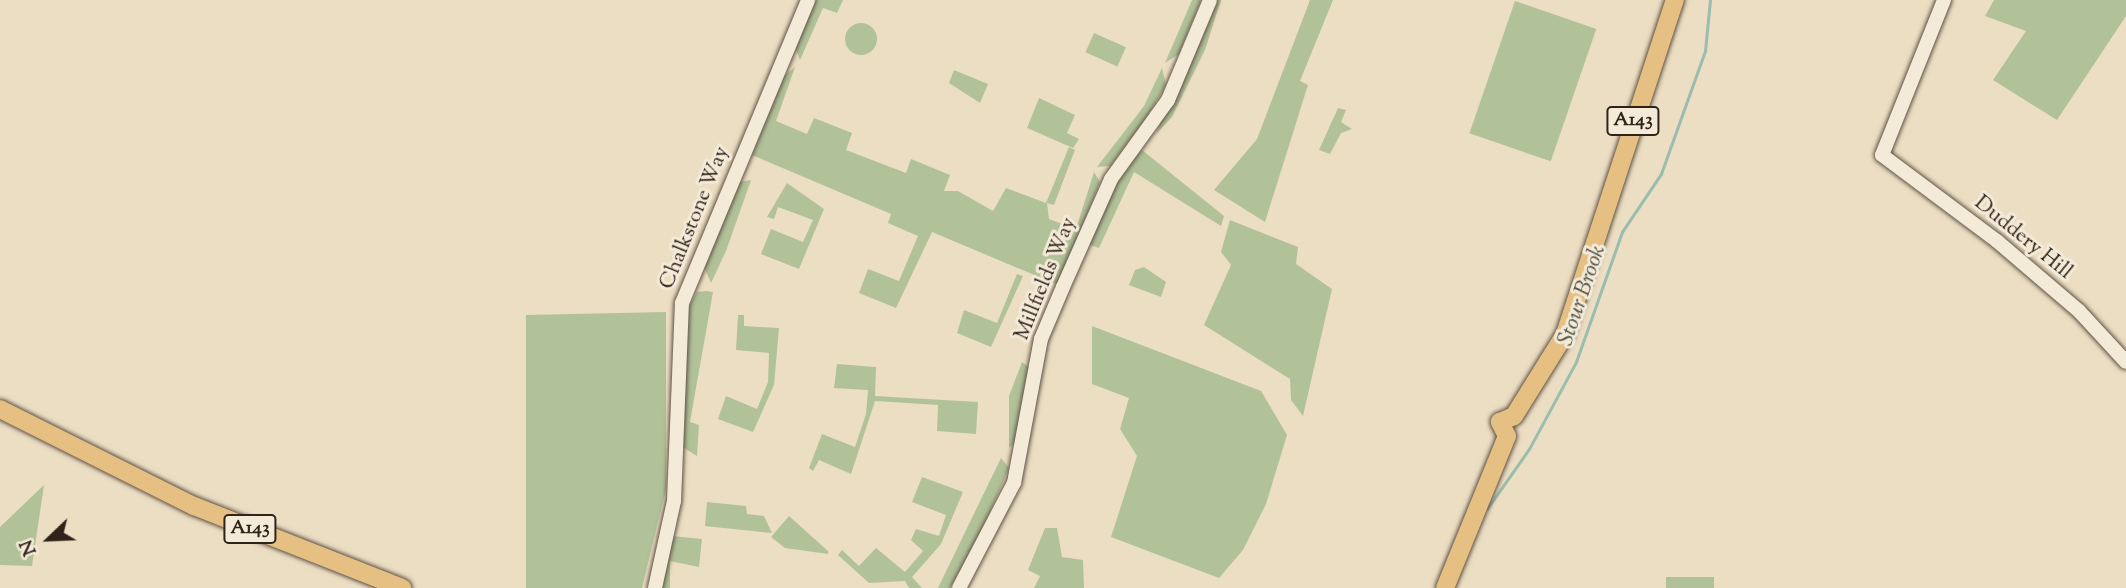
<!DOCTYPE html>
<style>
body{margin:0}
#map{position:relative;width:2126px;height:588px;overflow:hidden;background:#ecdec3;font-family:"Sorts Mill Goudy",serif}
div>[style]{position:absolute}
.green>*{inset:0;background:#b1c299;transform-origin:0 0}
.round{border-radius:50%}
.stream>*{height:2.5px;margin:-1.25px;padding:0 1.25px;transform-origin:1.25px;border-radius:1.25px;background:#9abdae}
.roads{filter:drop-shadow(0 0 2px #5f5244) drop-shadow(0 0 2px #5f5244)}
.tertiary>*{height:14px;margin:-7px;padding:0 7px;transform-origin:7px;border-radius:7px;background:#f3ead8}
.primary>*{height:18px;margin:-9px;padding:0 9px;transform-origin:9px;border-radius:9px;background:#e6bf82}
span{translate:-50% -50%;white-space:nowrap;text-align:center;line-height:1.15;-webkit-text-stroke:6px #f3ead8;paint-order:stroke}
.shield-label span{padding:2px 5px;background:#f3ead8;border:2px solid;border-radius:5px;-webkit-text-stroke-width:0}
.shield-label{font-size:19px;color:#302319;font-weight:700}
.street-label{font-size:21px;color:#302319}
.water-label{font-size:23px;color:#505146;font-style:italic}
.north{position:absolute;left:14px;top:504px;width:70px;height:70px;-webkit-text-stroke:5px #f3ead8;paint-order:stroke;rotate:247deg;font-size:19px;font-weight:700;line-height:28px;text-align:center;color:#302319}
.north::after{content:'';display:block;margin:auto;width:24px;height:32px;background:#302319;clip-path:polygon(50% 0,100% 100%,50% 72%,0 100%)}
</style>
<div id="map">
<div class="green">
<i style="clip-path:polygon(815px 0,843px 0,837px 13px,823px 8px,800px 60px,795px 47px)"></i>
<i style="clip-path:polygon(1192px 0,1201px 0,1179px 54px,1165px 63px)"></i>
<i style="clip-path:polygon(1212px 0,1221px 0,1205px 50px,1172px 117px,1156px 134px)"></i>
<i style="clip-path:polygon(1310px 0,1333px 0,1300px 81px,1308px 85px,1265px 222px,1214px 190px,1257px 139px)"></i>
<i style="clip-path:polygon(1994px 0,2126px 0,2126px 16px,2057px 120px,1993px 80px,2026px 31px,1985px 16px)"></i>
<i style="left:1515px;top:1px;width:86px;height:140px;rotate:19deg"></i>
<i class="round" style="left:845px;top:23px;width:32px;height:32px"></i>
<i style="left:1094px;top:33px;width:35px;height:21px;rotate:24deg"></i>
<i style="clip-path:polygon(795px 67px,776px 121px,807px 134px,814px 118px,852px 133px,846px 150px,906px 173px,911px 159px,950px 175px,944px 191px,958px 191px,993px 211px,1006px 188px,1046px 203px,1069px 147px,1075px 150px,1054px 205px,1047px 203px,1049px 219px,1076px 229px,1094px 172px,1100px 182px,1058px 285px,932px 232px,896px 308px,859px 293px,868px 269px,899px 281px,918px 236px,888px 223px,891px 214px,752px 155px,784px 76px)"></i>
<i style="clip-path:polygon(1162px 68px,1166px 85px,1146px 118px,1110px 166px,1097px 167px,1144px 106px)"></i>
<i style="clip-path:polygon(954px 70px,988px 84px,980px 103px,949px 83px)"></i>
<i style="clip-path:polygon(1039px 98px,1075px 115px,1067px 133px,1079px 139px,1073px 148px,1027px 128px)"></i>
<i style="clip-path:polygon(1338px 108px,1346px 110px,1341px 122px,1352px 129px,1341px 133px,1330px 154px,1319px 150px)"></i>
<i style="clip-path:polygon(1142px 150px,1224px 216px,1221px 226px,1134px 172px,1099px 248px,1087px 244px,1113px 182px)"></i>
<i style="clip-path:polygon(751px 180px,726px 251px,711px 283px,704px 267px,739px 182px)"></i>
<i style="clip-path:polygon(787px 183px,824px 209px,799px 269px,761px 254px,771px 229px,803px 242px,813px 220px,778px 207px,774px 219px,767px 217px)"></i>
<i style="clip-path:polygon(1230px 220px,1298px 247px,1296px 264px,1332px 289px,1303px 416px,1291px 400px,1290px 379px,1204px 325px,1231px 265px,1221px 252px)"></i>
<i style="clip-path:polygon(1144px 267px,1166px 282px,1161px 297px,1129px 285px,1135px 270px)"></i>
<i style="clip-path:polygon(1017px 274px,1023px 276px,991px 347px,957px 333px,964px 310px,997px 323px)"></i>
<i style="clip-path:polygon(707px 291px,713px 292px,690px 422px,699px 425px,697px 456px,681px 446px,685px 315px,697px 292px)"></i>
<i style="clip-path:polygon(666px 312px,666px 489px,642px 588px,526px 588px,526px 315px)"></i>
<i style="clip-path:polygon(738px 315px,744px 315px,744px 326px,779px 328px,774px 385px,753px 432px,718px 419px,726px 396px,757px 409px,768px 382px,769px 353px,736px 350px)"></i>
<i style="clip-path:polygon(1092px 326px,1261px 391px,1287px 435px,1266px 504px,1243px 550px,1219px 578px,1111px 537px,1137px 456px,1120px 429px,1129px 398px,1092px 384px)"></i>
<i style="clip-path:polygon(1022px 362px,1029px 367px,1016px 441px,1009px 448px,1009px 396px)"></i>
<i style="clip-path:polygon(837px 364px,876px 367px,875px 396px,978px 402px,976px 434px,937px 431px,938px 405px,875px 401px,851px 474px,819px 460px,813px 471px,809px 468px,822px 434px,855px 447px,866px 414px,868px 390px,834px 388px)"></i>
<i style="clip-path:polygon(1001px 458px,1009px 468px,983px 527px,950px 588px,938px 588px)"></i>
<i style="clip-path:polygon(922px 477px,963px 492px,941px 544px,912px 577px,922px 588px,909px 588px,905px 581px,869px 583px,838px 555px,842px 550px,859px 566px,876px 548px,905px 572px,923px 551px,911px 540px,916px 529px,939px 536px,946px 515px,912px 502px)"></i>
<i style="clip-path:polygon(44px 485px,32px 566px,0 565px,0 527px)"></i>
<i style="clip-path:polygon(707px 502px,746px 506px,747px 514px,764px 516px,772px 533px,705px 526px)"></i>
<i style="clip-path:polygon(789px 516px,828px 551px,828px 554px,785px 548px,771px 537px)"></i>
<i style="clip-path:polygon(1045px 528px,1057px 528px,1062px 557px,1083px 560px,1084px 588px,1034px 588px,1040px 576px,1028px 570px)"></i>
<i style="clip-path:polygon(672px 536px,702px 539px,699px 567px,670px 561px,670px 588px,661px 588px)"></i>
<i style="left:1666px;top:577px;width:48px;height:11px"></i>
</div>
<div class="stream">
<i style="left:1487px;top:509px;width:73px;rotate:-55deg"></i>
<i style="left:1529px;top:449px;width:99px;rotate:-61.6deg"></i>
<i style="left:1576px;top:362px;width:138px;rotate:-70.5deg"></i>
<i style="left:1622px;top:232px;width:70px;rotate:-56.1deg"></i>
<i style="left:1661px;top:174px;width:131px;rotate:-70.3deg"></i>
<i style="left:1705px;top:51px;width:51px;rotate:-84.4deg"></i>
</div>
<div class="roads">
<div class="tertiary">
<i style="left:1944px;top:0;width:167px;rotate:111.8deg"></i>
<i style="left:1882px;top:155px;width:144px;rotate:36.8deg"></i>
<i style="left:1997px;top:241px;width:108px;rotate:40.5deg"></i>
<i style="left:2079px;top:311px;width:69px;rotate:47.3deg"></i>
<i style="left:655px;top:588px;width:89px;rotate:-77.7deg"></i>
<i style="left:674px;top:501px;width:198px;rotate:-87.7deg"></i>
<i style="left:682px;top:303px;width:328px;rotate:-67.4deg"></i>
<i style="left:959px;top:588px;width:119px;rotate:-62.4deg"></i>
<i style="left:1014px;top:483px;width:147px;rotate:-79.4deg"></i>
<i style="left:1041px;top:339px;width:56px;rotate:-67.1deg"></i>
<i style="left:1063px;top:287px;width:118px;rotate:-66deg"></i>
<i style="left:1111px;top:179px;width:97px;rotate:-54.2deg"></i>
<i style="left:1168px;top:100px;width:108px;rotate:-67.2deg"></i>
</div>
<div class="primary">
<i style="left:0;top:409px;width:217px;rotate:26.6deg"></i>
<i style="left:194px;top:506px;width:224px;rotate:21.5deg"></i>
<i style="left:1514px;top:416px;width:97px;rotate:-58.1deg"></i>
<i style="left:1565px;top:334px;width:352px;rotate:-71.8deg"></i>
<i style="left:1507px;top:436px;width:16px;rotate:-117deg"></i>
<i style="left:1500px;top:422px;width:15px;rotate:-23deg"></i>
<i style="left:1445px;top:588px;width:164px;rotate:-67.8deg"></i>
</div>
</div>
<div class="shield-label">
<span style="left:1633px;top:121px">A143</span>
<span style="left:250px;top:529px">A143</span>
</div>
<div class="street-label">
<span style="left:695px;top:218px;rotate:-68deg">Chalkstone Way</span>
<span style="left:2023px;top:238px;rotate:39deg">Duddery Hill</span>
<span style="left:1046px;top:279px;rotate:-68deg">Millfields Way</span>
</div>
<div class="water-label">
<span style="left:1583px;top:296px;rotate:-71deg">Stour Brook</span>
</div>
<div class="north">N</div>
</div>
